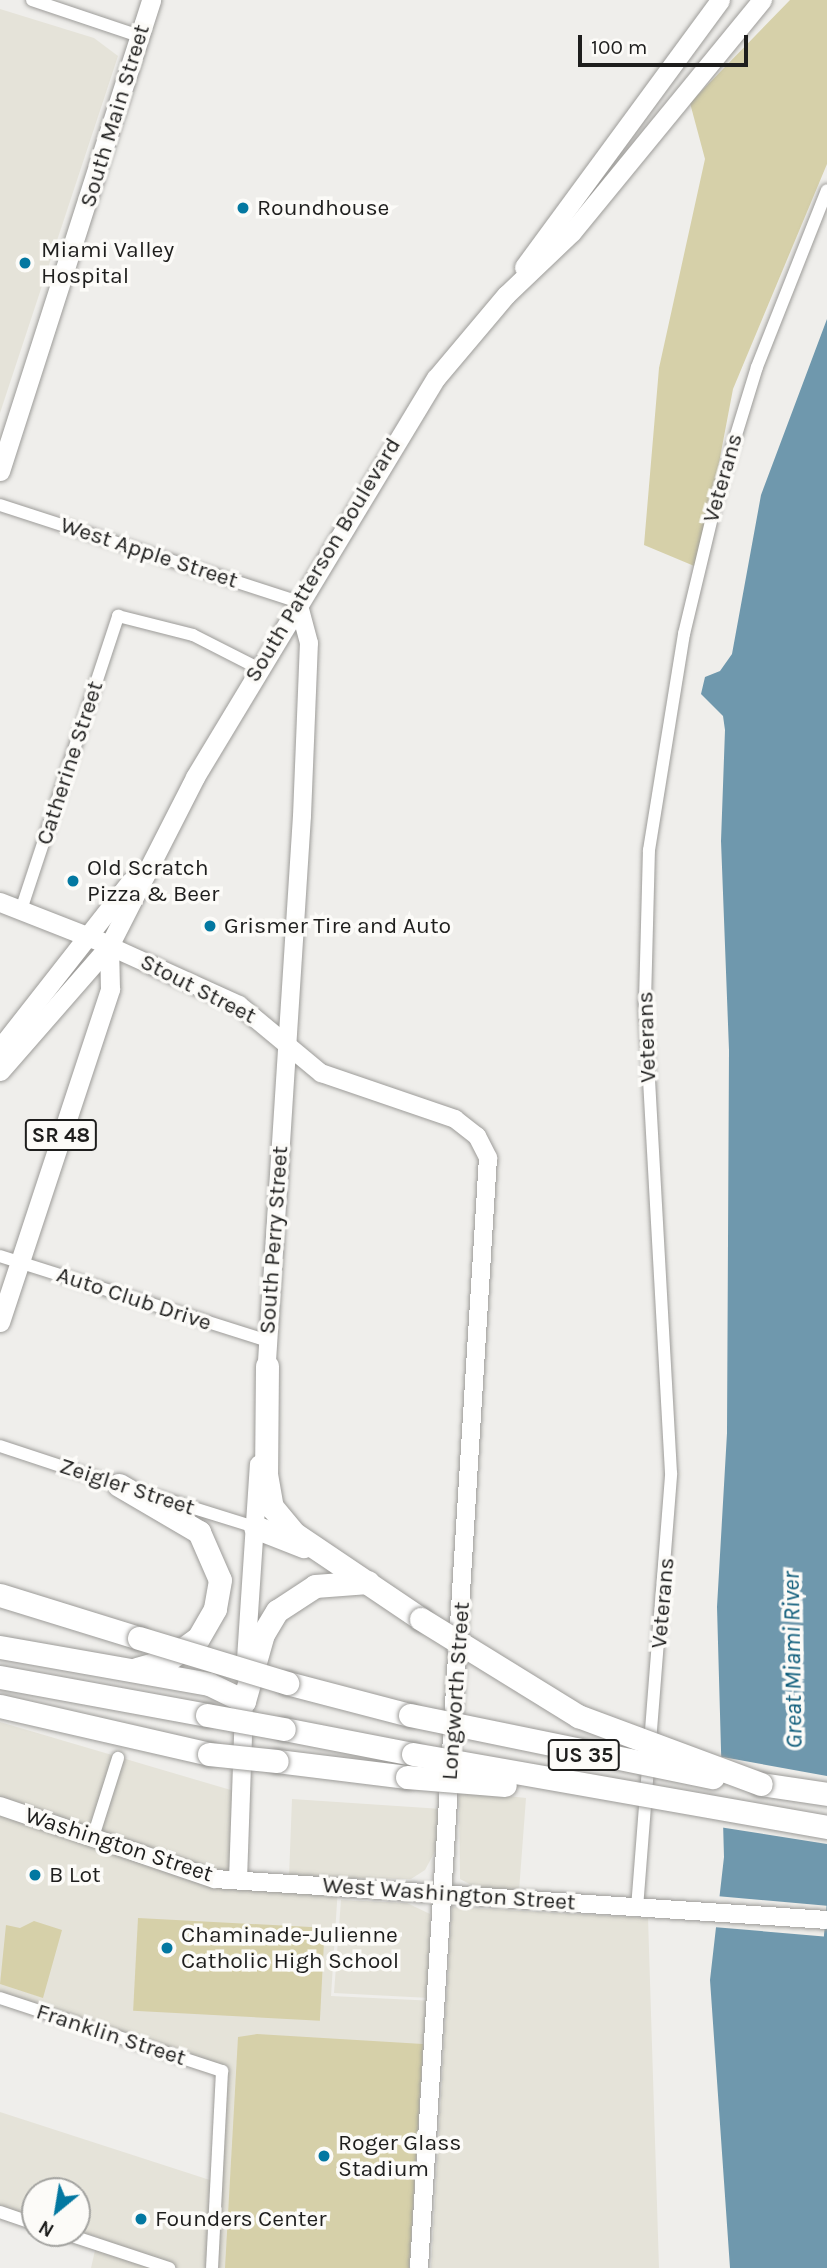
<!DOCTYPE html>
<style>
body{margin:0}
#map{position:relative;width:827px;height:2268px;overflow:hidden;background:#efeeeb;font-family:Karla,sans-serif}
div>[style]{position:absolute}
.built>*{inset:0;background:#e5e3d9}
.green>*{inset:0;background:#d6d0a9;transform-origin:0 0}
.water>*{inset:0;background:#6f98ad}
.pier>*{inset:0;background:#efeeeb;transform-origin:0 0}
.roads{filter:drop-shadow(0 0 2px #9d9c99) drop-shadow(0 0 2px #9d9c99)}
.street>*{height:12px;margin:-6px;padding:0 6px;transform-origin:6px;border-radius:6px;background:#fff}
.secondary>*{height:18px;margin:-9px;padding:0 9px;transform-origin:9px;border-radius:9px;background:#fff}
.primary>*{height:19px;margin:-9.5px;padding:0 9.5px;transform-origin:9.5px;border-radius:9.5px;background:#fff}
.highway>*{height:23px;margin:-11.5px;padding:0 11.5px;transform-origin:11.5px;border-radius:11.5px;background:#fff}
.bridges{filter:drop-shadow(0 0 2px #9d9c99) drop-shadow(0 0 2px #9d9c99)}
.highway-bridge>*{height:23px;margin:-11.5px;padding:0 11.5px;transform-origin:11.5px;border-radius:11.5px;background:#fff}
.dots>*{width:19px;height:19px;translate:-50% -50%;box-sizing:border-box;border:4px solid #fcfbf8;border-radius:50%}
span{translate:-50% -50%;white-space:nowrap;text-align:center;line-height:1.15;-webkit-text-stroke:7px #fcfbf8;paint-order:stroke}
.shield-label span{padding:2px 5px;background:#fcfbf8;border:2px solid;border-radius:5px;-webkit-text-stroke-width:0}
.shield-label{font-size:21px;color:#1e1e1d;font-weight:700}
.street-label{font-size:23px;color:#1e1e1d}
.poi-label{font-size:23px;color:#1e1e1d}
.left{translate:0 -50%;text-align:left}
.water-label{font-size:24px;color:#095978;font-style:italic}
.north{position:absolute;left:21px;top:2177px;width:70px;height:70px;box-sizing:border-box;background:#fcfbf8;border:2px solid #a3a3a0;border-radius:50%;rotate:210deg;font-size:19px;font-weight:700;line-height:28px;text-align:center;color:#1e1e1d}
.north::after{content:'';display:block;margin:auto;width:24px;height:32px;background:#0378a1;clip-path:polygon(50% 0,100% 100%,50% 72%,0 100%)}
.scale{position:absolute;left:578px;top:35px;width:170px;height:32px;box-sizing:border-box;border:4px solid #1e1e1d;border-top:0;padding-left:9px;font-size:21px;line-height:24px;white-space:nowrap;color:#1e1e1d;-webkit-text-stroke:5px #fcfbf8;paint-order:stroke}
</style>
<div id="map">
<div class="built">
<i style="clip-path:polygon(0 9px,94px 38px,118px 56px,0 413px)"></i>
<i style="clip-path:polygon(0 1722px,241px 1793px,238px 1880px,338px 1887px,331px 1996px,436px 2001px,419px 2268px,91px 2268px,98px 2237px,77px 2231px,77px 2191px,35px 2191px,35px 2217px,0 2212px,0 2112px,216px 2182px,221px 2071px,0 1998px)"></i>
<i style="clip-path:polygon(459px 1791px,526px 1798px,519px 1891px,477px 1888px,460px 1879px)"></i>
<i style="clip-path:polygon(292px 1799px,442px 1809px,440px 1842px,425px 1870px,411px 1879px,289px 1877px)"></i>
<i style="clip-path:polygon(341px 1900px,407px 1903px,430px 1914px,430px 1998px,334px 1993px)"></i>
<i style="clip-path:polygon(452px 1907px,648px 1918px,659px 2268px,431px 2268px)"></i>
</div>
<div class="green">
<i style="clip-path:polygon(790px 0,827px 0,827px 164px,733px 389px,699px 568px,644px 545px,659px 368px,705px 159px,690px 103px)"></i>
<i style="left:138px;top:1918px;width:187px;height:93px;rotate:3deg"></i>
<i style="clip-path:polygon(34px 1921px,62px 1930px,43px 1998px,0 1984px,6px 1925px,20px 1928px)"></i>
<i style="clip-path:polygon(257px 2034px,423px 2044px,409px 2268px,225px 2268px,238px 2037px)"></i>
</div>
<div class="water">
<i style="clip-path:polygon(827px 319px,827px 2268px,730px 2268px,710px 1980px,724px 1857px,717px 1607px,727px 1433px,729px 1050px,721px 841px,725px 730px,723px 716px,701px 694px,705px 677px,720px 671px,732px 654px,761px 495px)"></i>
</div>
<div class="pier">
<i style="clip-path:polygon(717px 1756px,827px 1776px,827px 1844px,719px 1827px)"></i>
<i style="left:716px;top:1896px;width:111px;height:31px;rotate:5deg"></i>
</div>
<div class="roads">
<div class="street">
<i style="left:32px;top:0;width:113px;rotate:18.6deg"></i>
<i style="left:0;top:505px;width:313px;rotate:18deg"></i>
<i style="left:21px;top:910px;width:310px;rotate:-71.7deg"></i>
<i style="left:118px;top:616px;width:77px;rotate:14.2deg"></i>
<i style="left:193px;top:635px;width:73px;rotate:26.9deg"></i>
<i style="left:0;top:1256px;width:281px;rotate:17.6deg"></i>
<i style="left:0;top:1446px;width:131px;rotate:18.3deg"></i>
<i style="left:152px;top:1495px;width:108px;rotate:17.3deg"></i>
<i style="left:93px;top:1837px;width:83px;rotate:-72.4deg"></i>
<i style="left:637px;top:1908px;width:436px;rotate:-85.5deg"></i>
<i style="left:671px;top:1473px;width:473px;rotate:-93.2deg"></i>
<i style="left:645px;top:1001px;width:151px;rotate:-88.5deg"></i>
<i style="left:649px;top:850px;width:219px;rotate:-80.8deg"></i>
<i style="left:684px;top:634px;width:141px;rotate:-76.5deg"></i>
<i style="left:717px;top:497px;width:136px;rotate:-72.9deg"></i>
<i style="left:757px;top:367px;width:190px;rotate:-68.4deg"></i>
<i style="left:0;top:1998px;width:234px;rotate:18.2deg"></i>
<i style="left:222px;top:2071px;width:197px;rotate:92.9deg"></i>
<i style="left:0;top:2212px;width:37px;rotate:19deg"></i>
<i style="left:63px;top:2233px;width:112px;rotate:18.3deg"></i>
</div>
<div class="secondary">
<i style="left:109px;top:946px;width:143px;rotate:24.4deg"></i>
<i style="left:239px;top:1005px;width:107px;rotate:39.7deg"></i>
<i style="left:321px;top:1073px;width:142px;rotate:18.9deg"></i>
<i style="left:455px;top:1119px;width:28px;rotate:38deg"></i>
<i style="left:477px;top:1136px;width:25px;rotate:63deg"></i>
<i style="left:488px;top:1158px;width:1112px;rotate:93.56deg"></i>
<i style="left:266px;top:1377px;width:562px;rotate:-86.33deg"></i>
<i style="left:302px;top:816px;width:173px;rotate:-87.7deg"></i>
<i style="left:309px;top:643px;width:42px;rotate:-105deg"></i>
<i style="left:245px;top:1674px;width:210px;rotate:-86.2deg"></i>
<i style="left:0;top:1806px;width:227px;rotate:18.8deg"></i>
<i style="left:215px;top:1879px;width:613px;rotate:3.83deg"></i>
<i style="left:238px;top:1880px;width:168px;rotate:-88deg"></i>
</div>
<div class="primary">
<i style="left:524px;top:267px;width:331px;rotate:-53.7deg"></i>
<i style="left:0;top:471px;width:495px;rotate:-72.2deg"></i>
<i style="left:0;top:902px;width:110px;rotate:21.4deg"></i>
<i style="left:0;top:1048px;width:212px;rotate:-51.9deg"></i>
<i style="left:0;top:1071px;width:166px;rotate:-48.9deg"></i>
<i style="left:109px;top:946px;width:190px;rotate:-63deg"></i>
<i style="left:195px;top:777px;width:466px;rotate:-58.9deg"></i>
<i style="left:436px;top:378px;width:109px;rotate:-49.9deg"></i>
<i style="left:506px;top:295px;width:91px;rotate:-43.7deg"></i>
<i style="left:572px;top:232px;width:300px;rotate:-50.7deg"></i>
<i style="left:0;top:1322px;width:351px;rotate:-71.7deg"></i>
<i style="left:110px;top:989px;width:43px;rotate:-91.3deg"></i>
</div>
<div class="highway">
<i style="left:267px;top:1366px;width:108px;rotate:90.5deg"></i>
<i style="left:266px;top:1474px;width:34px;rotate:80deg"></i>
<i style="left:272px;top:1507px;width:35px;rotate:50deg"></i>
<i style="left:295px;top:1534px;width:152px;rotate:34deg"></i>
<i style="left:119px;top:1485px;width:93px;rotate:30.4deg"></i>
<i style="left:199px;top:1532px;width:52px;rotate:66.4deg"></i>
<i style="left:220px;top:1580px;width:29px;rotate:100deg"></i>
<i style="left:215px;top:1609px;width:34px;rotate:120deg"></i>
<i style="left:198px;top:1638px;width:37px;rotate:144deg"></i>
<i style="left:168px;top:1660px;width:32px;rotate:164deg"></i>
<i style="left:255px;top:1527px;width:52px;rotate:21.6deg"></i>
<i style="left:0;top:1595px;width:145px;rotate:17.2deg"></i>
<i style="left:0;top:1647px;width:212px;rotate:10deg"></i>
<i style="left:209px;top:1684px;width:39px;rotate:26deg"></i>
<i style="left:244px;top:1701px;width:70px;rotate:-74.2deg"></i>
<i style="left:263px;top:1634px;width:27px;rotate:-59deg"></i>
<i style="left:277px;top:1611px;width:45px;rotate:-33.3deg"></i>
<i style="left:315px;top:1586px;width:53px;rotate:-4.3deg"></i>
<i style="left:0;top:1677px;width:210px;rotate:10.4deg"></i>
<i style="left:287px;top:1683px;width:127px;rotate:14.6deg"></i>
<i style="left:0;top:1706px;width:214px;rotate:12.9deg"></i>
<i style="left:284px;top:1729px;width:131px;rotate:11deg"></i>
<i style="left:277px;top:1761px;width:131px;rotate:7deg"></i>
<i style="left:761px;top:1784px;width:67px;rotate:8.6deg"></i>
</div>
</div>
<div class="bridges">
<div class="highway-bridge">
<i style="left:421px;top:1619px;width:185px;rotate:31.7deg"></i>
<i style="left:578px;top:1716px;width:195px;rotate:20.4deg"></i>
<i style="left:139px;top:1638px;width:155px;rotate:16.9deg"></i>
<i style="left:207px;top:1715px;width:78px;rotate:10.3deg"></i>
<i style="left:410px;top:1715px;width:309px;rotate:11.6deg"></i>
<i style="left:209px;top:1754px;width:68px;rotate:5.9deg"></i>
<i style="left:413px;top:1754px;width:420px;rotate:10deg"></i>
<i style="left:407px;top:1777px;width:98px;rotate:4.7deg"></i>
</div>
</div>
<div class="dots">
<i style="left:243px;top:208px;background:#0378a1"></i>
<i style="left:25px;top:263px;background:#0378a1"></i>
<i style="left:73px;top:881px;background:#0378a1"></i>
<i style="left:210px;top:926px;background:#0378a1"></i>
<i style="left:35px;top:1875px;background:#0378a1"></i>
<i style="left:167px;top:1948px;background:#0378a1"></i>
<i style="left:324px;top:2156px;background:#0378a1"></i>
<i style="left:141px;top:2219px;background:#0378a1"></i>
</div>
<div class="shield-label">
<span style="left:61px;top:1135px">SR 48</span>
<span style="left:584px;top:1755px">US 35</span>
</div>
<div class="street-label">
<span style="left:115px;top:116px;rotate:-73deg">South Main Street</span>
<span style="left:723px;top:478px;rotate:-74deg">Veterans</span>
<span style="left:149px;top:553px;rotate:18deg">West Apple Street</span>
<span style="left:323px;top:560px;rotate:-59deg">South Patterson Boulevard</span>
<span style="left:70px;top:763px;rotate:-72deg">Catherine Street</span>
<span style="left:198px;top:989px;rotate:27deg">Stout Street</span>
<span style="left:647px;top:1037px;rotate:-92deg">Veterans</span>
<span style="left:274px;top:1240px;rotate:-86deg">South Perry Street</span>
<span style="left:134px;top:1299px;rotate:18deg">Auto Club Drive</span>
<span style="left:127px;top:1487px;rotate:18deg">Zeigler Street</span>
<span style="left:663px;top:1603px;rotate:-85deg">Veterans</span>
<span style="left:456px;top:1691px;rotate:-86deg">Longworth Street</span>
<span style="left:119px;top:1845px;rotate:18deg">Washington Street</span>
<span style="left:449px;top:1894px;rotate:4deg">West Washington Street</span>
<span style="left:111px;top:2035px;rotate:18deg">Franklin Street</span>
</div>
<div class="poi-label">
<span class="left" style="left:257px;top:208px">Roundhouse</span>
<span class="left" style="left:41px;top:263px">Miami Valley<br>Hospital</span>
<span class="left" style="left:87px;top:881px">Old Scratch<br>Pizza &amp; Beer</span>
<span class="left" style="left:224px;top:926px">Grismer Tire and Auto</span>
<span class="left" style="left:49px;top:1875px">B Lot</span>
<span class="left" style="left:181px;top:1948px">Chaminade-Julienne<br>Catholic High School</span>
<span class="left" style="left:338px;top:2156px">Roger Glass<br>Stadium</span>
<span class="left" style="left:155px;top:2219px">Founders Center</span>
</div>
<div class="water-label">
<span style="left:793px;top:1660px;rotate:-91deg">Great Miami River</span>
</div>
<div class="north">N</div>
<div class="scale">100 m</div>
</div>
